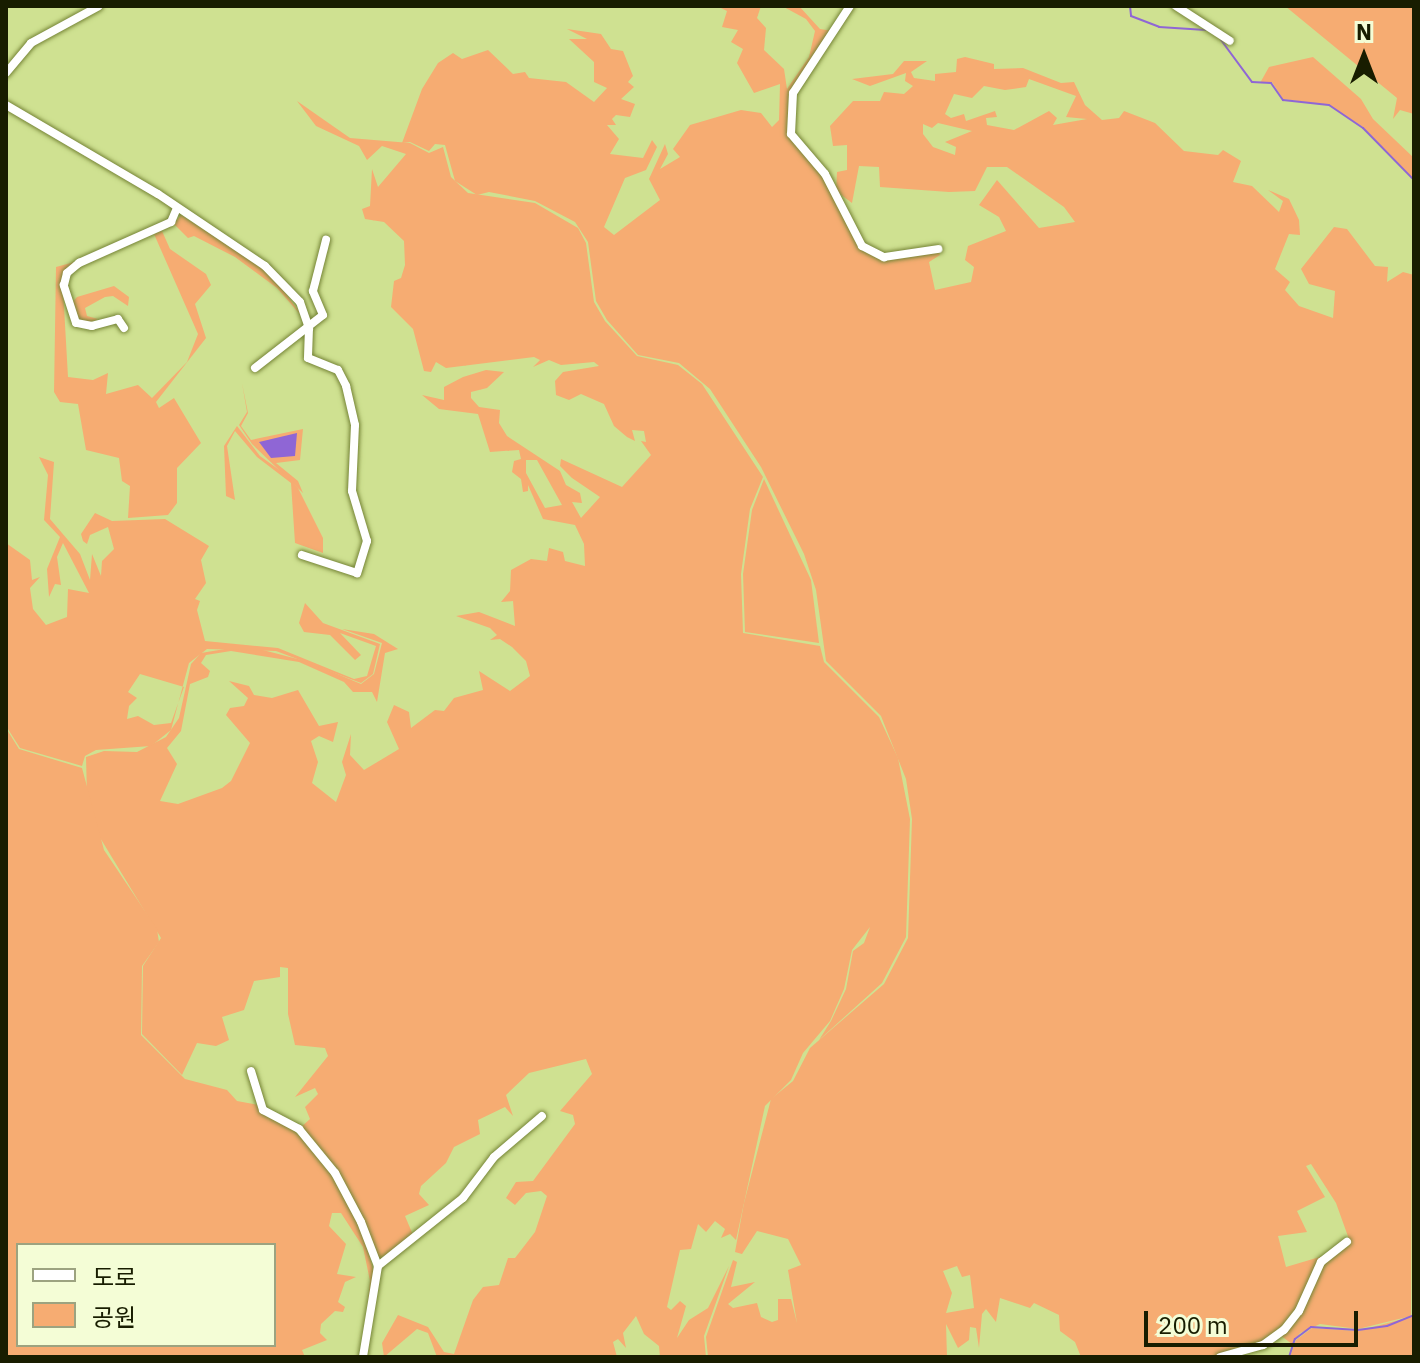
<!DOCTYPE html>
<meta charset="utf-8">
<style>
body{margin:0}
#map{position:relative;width:1420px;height:1363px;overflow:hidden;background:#cfe191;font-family:"IBM Plex Sans","Noto Sans KR",sans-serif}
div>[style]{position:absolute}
.green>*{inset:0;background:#f6ac72}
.water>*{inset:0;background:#8f66d5}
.stream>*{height:2px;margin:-1px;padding:0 1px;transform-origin:1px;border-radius:1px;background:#8f66d5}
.roads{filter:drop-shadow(0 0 2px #758436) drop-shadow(0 0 2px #758436)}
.minor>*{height:8px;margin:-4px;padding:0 4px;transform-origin:4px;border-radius:4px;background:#fff}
span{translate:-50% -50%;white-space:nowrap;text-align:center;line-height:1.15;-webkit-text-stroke:6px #f4fdd6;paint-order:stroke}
.frame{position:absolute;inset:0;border:8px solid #181d00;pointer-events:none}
.legend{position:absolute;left:16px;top:1243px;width:260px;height:104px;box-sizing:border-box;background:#f4fdd6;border:2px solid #9ca380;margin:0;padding:10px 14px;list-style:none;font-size:24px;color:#181d00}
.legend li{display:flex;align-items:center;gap:16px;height:40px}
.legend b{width:40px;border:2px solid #9ca380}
.north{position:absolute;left:1324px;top:16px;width:80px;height:80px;-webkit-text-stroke:6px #f4fdd6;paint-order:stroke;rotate:0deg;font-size:22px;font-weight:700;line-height:32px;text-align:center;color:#181d00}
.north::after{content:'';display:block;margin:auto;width:28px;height:36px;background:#181d00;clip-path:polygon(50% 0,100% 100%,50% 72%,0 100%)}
.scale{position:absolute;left:1144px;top:1311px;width:214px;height:36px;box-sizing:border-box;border:4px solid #181d00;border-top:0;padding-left:10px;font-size:24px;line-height:28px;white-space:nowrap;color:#181d00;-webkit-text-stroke:6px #f4fdd6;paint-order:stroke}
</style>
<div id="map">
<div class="green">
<i style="clip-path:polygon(evenodd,717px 6px,761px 6px,757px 18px,766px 28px,764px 50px,784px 69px,787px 89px,809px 57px,815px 31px,806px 19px,782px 6px,799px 6px,820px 29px,833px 31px,792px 92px,789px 128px,824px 175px,872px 255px,938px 250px,940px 255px,929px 262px,935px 290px,971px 282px,974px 267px,965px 260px,968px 246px,1006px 231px,999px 217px,979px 205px,997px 180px,1039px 228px,1075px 222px,1064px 207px,1007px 167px,987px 167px,975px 191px,949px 192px,880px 187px,879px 167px,859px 166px,852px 203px,836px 191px,837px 172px,847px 170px,847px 145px,833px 146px,830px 126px,853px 101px,880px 101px,884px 92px,904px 94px,913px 86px,905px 81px,906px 73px,870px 86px,852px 79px,893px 74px,904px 61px,927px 61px,911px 72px,914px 78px,935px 81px,935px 74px,956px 72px,957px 59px,965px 57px,994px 64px,994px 69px,1023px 68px,1061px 83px,1074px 82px,1085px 105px,1102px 120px,1119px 118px,1124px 111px,1155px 123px,1184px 151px,1218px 155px,1223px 150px,1241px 161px,1233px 182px,1252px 186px,1279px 212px,1283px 201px,1268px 190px,1289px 199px,1299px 220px,1300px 235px,1289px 234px,1275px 269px,1290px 282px,1285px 290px,1299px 306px,1333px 318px,1335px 291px,1309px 284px,1301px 269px,1334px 227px,1347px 229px,1375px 266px,1388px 267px,1387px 282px,1403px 272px,1414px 275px,1411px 1316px,1358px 1329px,1320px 1324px,1300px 1333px,1292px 1344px,1280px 1335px,1285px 1331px,1318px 1269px,1350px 1242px,1336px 1203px,1311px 1164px,1306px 1166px,1325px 1197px,1297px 1211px,1307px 1232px,1278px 1236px,1286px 1267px,1323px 1256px,1288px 1323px,1260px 1345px,1218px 1357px,1081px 1357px,1075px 1342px,1060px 1331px,1059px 1315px,1034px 1303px,1030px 1308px,1000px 1298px,996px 1322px,986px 1309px,982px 1314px,979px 1348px,976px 1328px,970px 1327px,969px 1340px,958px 1348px,946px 1324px,947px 1357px,708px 1357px,706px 1337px,733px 1260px,737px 1262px,731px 1287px,755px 1282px,728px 1304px,733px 1308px,757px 1303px,761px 1317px,772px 1322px,778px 1320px,778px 1299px,791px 1299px,797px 1323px,788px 1270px,801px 1265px,788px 1239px,757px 1231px,742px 1254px,735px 1252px,744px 1203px,771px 1099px,793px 1081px,810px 1048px,884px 984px,908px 938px,912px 819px,906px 779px,881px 716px,826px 661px,816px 590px,804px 554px,761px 467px,710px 389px,679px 363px,638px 355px,607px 320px,596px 301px,588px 242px,575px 222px,535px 201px,489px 192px,477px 195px,455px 181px,445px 145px,435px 144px,429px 151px,410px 142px,402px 143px,422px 89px,438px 63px,453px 53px,462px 59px,488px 50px,513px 74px,525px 72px,529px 78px,566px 82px,594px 102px,607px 88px,594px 82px,594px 62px,569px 39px,587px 39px,567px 29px,601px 34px,611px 49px,623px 51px,633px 76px,628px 82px,634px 87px,621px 99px,635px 104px,630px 117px,616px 115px,612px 119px,616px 125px,607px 125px,619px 139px,610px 154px,643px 158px,652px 140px,657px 147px,646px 170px,625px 178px,604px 227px,614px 235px,660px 200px,649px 179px,665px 144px,668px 154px,660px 169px,680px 157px,673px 149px,690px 125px,741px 110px,761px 113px,772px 127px,779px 120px,780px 84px,754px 93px,737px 63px,743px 49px,731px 42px,738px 30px,722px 27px,727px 11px,717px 6px,1029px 79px,1076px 96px,1066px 117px,1087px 119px,1053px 125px,1057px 118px,1049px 111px,1014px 130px,987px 125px,986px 118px,997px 117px,995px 111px,966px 121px,964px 114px,951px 118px,945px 114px,954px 94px,972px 98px,984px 86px,1005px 90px,1026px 87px,1029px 79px,717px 6px,938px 123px,972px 131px,945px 142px,956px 147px,955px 155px,933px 147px,923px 134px,923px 124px,932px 128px,938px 123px,717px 6px,957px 1266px,962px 1277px,970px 1275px,974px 1308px,946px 1313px,952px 1293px,943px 1271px,957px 1266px)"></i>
<i style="clip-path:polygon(1285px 6px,1414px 6px,1414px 114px,1400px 110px,1393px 119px,1397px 98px)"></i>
<i style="clip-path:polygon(1313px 57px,1361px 99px,1373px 119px,1414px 158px,1414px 180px,1363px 127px,1329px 105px,1283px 99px,1272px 82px,1260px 83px,1269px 67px)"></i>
<i style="clip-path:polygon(evenodd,297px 101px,350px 138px,410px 143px,429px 153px,443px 147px,451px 177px,468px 193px,535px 203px,578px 228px,586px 243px,594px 302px,605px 321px,637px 356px,678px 365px,702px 384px,763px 477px,750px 509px,741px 574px,743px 633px,820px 646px,824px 662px,879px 717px,898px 758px,910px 819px,906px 937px,882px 983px,819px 1040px,831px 1021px,846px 989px,853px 951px,864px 943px,870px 927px,852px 950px,844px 989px,830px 1021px,803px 1053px,791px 1080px,765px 1106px,736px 1240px,730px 1234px,721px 1238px,725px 1229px,715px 1221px,706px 1232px,698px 1224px,691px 1249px,680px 1250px,667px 1307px,671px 1310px,680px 1301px,686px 1306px,677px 1338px,689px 1320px,708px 1308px,729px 1266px,704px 1336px,706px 1357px,660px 1357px,659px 1346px,644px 1334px,636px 1316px,623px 1333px,626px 1348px,618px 1339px,613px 1342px,617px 1357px,437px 1357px,428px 1333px,417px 1329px,384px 1357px,382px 1343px,398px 1315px,428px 1327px,444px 1352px,454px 1354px,473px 1300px,483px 1287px,499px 1285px,508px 1258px,515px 1258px,535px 1232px,547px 1196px,541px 1191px,526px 1193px,515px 1205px,506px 1198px,516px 1182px,533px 1181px,575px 1124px,573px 1115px,560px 1111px,592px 1074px,586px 1059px,529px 1073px,506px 1095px,513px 1116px,505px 1107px,478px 1120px,480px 1134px,454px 1147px,446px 1163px,421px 1186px,419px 1194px,429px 1205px,405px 1216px,413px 1235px,377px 1261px,362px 1221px,300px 1128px,310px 1119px,305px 1107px,318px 1094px,315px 1088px,295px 1097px,328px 1056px,325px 1048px,295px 1045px,288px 1014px,288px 968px,280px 967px,280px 977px,254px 981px,244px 1010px,222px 1017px,229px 1040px,216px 1046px,197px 1043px,182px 1075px,142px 1034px,143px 966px,161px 938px,99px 836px,87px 795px,86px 757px,104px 751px,137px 752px,166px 737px,179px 718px,191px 664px,201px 653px,231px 648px,259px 649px,309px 662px,361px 684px,374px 674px,382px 643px,342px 629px,374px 634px,398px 649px,385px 653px,377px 702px,372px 692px,353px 692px,344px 682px,299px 662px,231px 651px,206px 655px,201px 663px,210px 671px,208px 677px,190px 684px,181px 731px,167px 748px,177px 764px,160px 801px,178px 804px,222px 788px,231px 781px,250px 743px,226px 715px,230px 708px,244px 706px,248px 698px,229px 681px,249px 686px,254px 695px,272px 698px,298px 690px,319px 726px,338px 722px,333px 742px,319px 736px,311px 741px,318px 762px,312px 783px,336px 802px,346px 775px,342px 762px,351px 734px,350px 755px,364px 770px,399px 749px,387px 722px,394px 705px,409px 712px,411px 728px,435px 710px,444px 711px,454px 698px,483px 690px,479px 671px,510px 691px,530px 676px,526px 661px,512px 647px,500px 639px,490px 640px,497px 635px,490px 628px,456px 616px,479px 612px,515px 626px,513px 601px,501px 602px,510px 591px,511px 570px,531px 559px,547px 561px,549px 548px,563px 552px,565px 561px,585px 566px,584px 544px,575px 525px,543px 519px,528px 485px,528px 491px,523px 492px,521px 479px,512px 472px,514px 461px,521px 459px,519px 450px,490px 452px,478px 414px,439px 409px,422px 395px,444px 400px,444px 387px,463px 377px,486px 370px,504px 372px,487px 388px,471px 392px,471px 398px,479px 407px,500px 410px,499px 423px,507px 436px,560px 471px,566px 485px,580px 493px,582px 503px,572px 502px,581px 518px,600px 497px,572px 478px,560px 466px,561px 459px,622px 487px,651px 455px,641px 441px,646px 442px,644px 431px,632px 430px,635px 441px,627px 437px,614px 426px,604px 404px,581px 394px,569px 400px,556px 395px,555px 381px,563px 372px,599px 366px,594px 362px,561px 365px,549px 360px,533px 367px,540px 360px,534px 357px,446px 368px,436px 362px,431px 372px,424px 371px,413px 329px,391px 307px,394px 281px,401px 278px,405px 265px,404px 241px,384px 222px,365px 219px,362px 209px,370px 206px,372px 169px,378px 187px,406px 154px,382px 146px,367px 160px,359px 146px,316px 126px,297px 101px,526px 460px,537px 460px,562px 505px,545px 508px,526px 473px,526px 460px)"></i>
<i style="clip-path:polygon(181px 215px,270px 272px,305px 320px,277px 288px,235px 257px,194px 236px,188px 238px,174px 224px)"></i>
<i style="clip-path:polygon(162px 231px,170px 249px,206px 274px,211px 285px,195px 304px,206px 338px,156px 402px,159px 408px,174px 398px,201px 443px,177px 468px,177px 503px,168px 515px,128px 518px,130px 486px,122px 481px,119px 458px,86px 450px,78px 404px,60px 402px,54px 392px,56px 267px,78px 261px,63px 289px,68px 377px,93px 380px,108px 373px,106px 394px,138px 385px,152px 398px,187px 362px,198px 334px,154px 234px)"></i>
<i style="clip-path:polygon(114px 286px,129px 297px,128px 306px,113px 296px,105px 297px,85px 308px,87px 316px,98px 319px,88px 323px,78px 319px,72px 303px,77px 297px)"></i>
<i style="clip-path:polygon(242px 383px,248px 413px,241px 426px,251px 440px,303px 429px,300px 460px,276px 463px,298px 481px,303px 493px,252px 444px,239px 425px,247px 412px)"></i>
<i style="clip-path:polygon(237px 426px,260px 456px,285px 474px,298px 488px,323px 538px,323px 553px,295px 543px,291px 483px,257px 457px,235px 431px,227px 446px,235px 500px,226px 496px,224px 446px)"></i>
<i style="clip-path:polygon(evenodd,39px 457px,54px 462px,50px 519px,80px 554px,90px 580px,92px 554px,101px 576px,102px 561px,114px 549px,108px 527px,90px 535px,87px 544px,83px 541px,81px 534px,95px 513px,112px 521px,165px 519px,209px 546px,201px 560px,206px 583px,195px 599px,200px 601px,197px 610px,205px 641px,278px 648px,354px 679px,367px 676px,376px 646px,340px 633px,361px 655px,355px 660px,330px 635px,304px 632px,299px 623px,305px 603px,323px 623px,380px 644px,373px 674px,361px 683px,276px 651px,207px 649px,189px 663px,171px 730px,151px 746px,96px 750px,85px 756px,82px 766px,20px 748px,6px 726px,6px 543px,30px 560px,32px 580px,40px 577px,30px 588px,33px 609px,46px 625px,67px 617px,68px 589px,89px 593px,63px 543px,57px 557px,61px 585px,55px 584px,49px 597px,47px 569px,60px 537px,44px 520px,48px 475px,39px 457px,140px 674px,184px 687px,171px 723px,154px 725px,138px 716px,127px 719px,129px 706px,137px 698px,128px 692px,140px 674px)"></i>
<i style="clip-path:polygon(764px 479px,811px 580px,819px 643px,745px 632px,743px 574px,752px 510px)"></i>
<i style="clip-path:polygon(evenodd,6px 728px,19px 749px,82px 768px,104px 850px,157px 929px,159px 942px,142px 966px,141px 1035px,185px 1079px,227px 1090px,237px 1101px,258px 1105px,290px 1125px,333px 1174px,358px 1218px,375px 1275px,367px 1310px,370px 1281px,363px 1247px,341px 1213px,332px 1213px,329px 1226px,346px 1244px,337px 1274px,356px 1277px,345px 1282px,338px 1302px,345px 1307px,343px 1312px,335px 1311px,321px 1324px,320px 1333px,327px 1340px,302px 1350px,305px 1357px,6px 1357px,6px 728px,18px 1245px,274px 1245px,274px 1345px,18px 1345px,18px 1245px)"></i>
<i style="clip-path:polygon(1414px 1316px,1414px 1357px,1290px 1357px,1296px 1340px,1312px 1328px,1358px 1331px)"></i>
</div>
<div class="water">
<i style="clip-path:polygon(297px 433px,295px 456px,271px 458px,259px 442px)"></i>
</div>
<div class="stream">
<i style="left:1130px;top:6px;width:10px;rotate:84deg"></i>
<i style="left:1131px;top:16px;width:30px;rotate:21deg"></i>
<i style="left:1159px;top:27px;width:47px;rotate:3.7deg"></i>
<i style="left:1221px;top:40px;width:52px;rotate:53.6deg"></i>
<i style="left:1252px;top:82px;width:19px;rotate:3deg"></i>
<i style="left:1271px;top:83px;width:21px;rotate:55deg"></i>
<i style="left:1283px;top:100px;width:46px;rotate:6.2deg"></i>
<i style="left:1329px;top:105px;width:41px;rotate:34.1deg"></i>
<i style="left:1363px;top:128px;width:73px;rotate:45.6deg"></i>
<i style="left:1289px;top:1357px;width:19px;rotate:-72deg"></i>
<i style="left:1295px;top:1339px;width:20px;rotate:-37deg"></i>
<i style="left:1311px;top:1327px;width:47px;rotate:3.7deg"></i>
<i style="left:1358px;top:1330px;width:29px;rotate:-8deg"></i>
<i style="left:1387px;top:1326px;width:29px;rotate:-22deg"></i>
</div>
<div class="roads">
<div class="minor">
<i style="left:850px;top:6px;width:104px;rotate:123.2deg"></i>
<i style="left:793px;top:93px;width:41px;rotate:92.8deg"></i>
<i style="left:791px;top:134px;width:52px;rotate:49.6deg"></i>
<i style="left:825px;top:174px;width:81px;rotate:62.8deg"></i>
<i style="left:862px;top:246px;width:25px;rotate:27deg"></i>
<i style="left:884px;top:257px;width:55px;rotate:-8.4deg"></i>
<i style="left:1176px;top:6px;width:64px;rotate:32.9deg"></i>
<i style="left:6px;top:73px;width:39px;rotate:-50deg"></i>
<i style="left:31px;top:43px;width:77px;rotate:-28.6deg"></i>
<i style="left:6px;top:105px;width:176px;rotate:30.4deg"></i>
<i style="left:158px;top:194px;width:129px;rotate:33.9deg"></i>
<i style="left:265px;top:266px;width:50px;rotate:45.8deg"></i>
<i style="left:300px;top:302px;width:28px;rotate:71deg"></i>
<i style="left:309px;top:328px;width:30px;rotate:92deg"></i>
<i style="left:308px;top:358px;width:32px;rotate:22deg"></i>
<i style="left:338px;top:370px;width:18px;rotate:63deg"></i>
<i style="left:346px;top:386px;width:40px;rotate:77deg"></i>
<i style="left:355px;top:425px;width:66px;rotate:92.6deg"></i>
<i style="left:352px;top:491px;width:52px;rotate:73.3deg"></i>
<i style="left:367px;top:541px;width:34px;rotate:107deg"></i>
<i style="left:357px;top:573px;width:58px;rotate:-161.9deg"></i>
<i style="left:124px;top:328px;width:11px;rotate:-124deg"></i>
<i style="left:118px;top:319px;width:27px;rotate:165deg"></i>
<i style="left:92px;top:326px;width:16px;rotate:-169deg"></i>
<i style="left:76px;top:323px;width:40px;rotate:-108deg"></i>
<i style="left:64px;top:285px;width:12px;rotate:-76deg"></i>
<i style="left:67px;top:273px;width:16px;rotate:-40deg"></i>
<i style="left:79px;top:263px;width:101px;rotate:-24deg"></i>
<i style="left:171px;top:222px;width:15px;rotate:-67deg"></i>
<i style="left:255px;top:368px;width:86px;rotate:-37.9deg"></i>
<i style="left:323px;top:315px;width:26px;rotate:-113deg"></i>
<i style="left:313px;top:291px;width:53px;rotate:-75.7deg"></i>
<i style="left:251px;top:1071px;width:41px;rotate:72.9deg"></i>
<i style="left:263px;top:1110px;width:41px;rotate:27.8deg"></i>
<i style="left:299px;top:1129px;width:57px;rotate:50.7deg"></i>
<i style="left:335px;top:1173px;width:55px;rotate:62deg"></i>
<i style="left:361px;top:1222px;width:47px;rotate:68.9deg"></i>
<i style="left:378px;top:1266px;width:92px;rotate:99.4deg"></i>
<i style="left:378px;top:1266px;width:109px;rotate:-38.7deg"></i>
<i style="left:463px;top:1198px;width:51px;rotate:-52.9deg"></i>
<i style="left:494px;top:1157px;width:63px;rotate:-40.5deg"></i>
<i style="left:1220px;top:1357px;width:45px;rotate:-15.6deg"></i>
<i style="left:1263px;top:1345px;width:26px;rotate:-36deg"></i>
<i style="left:1284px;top:1330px;width:24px;rotate:-52deg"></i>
<i style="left:1299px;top:1311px;width:54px;rotate:-65.8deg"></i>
<i style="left:1321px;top:1262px;width:33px;rotate:-38deg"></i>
</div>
</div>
<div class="frame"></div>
<ul class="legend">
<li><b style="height:10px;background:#fff"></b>도로</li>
<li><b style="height:22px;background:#f6ac72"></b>공원</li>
</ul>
<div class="north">N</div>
<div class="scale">200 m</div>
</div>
